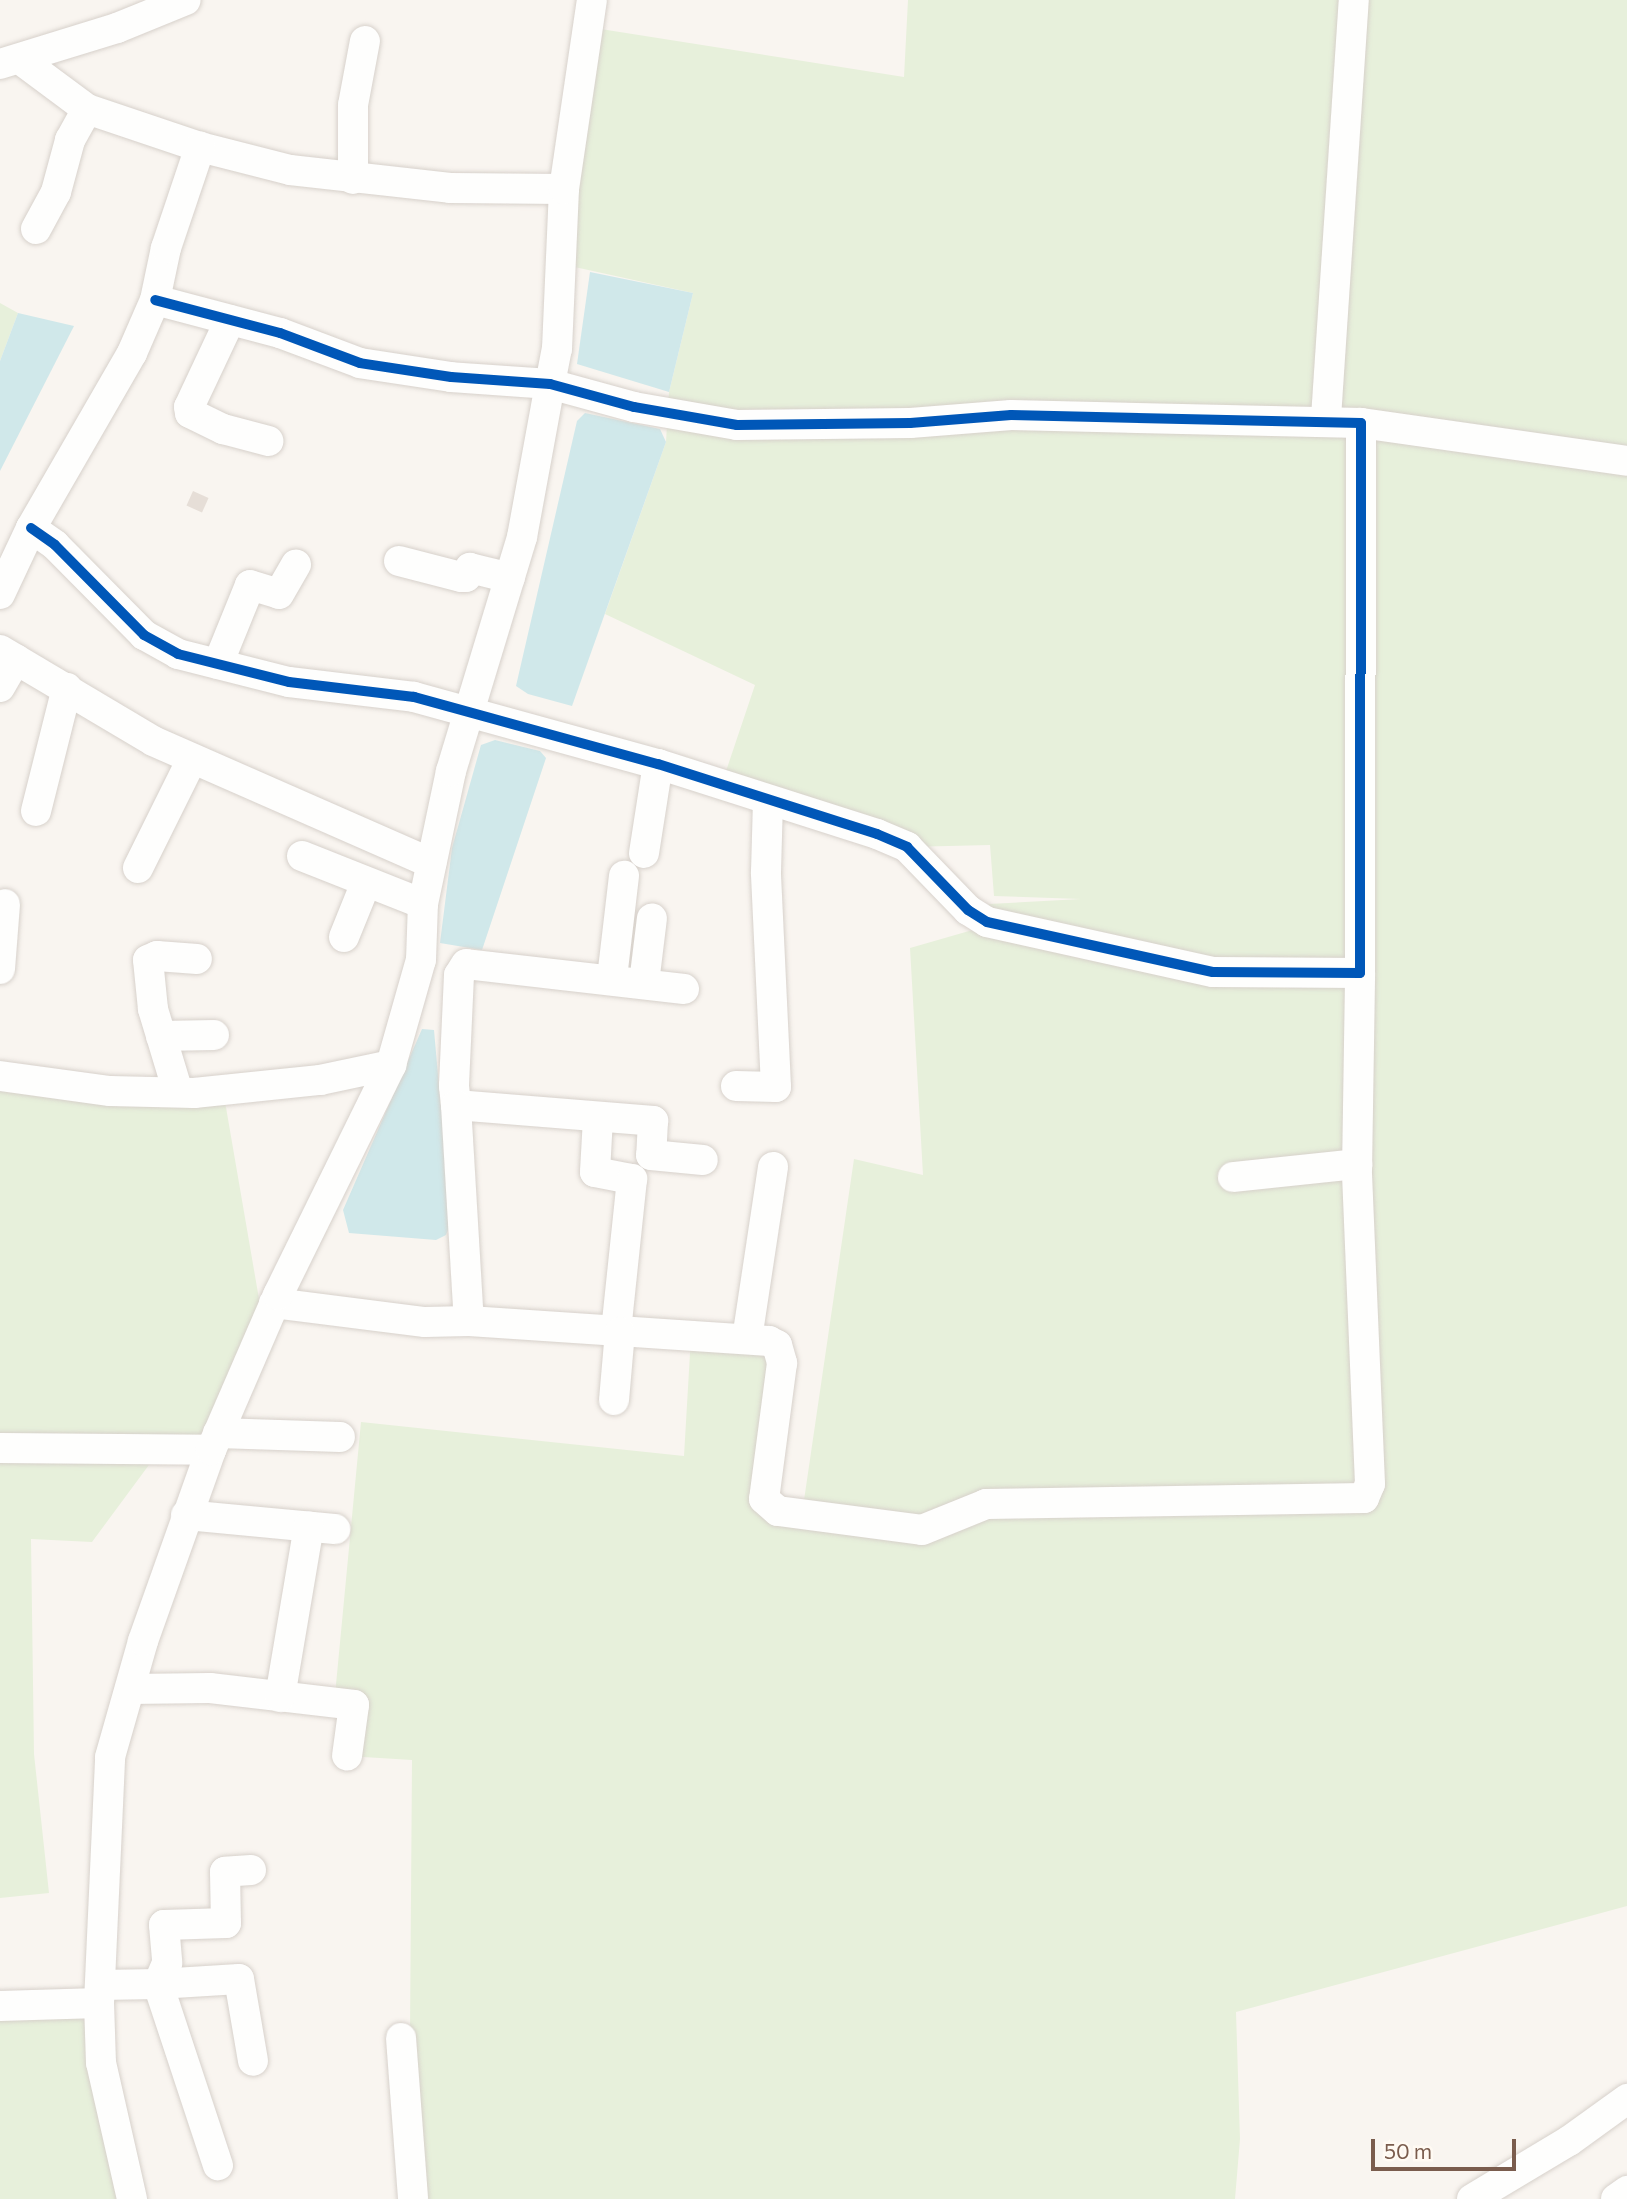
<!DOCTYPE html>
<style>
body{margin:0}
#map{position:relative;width:1627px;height:2199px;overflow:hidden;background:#f9f5f0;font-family:Commissioner,sans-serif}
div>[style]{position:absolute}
.green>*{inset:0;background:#e7f0db}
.water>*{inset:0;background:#d0e8ea}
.building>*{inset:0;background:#e6ded7;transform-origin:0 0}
.roads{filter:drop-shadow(0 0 2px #d7d1cb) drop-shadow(0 0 2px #d7d1cb)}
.minor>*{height:30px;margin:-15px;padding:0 15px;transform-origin:15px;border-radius:15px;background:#fefefd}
.cycleway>*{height:10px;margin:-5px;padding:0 5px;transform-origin:5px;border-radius:5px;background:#0057b8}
span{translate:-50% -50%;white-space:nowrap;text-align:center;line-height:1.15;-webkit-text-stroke:7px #fffaf3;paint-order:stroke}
.scale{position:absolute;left:1371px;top:2139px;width:145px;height:32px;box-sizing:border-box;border:4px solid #7a5c4d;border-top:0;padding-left:9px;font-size:21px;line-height:24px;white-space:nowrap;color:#7a5c4d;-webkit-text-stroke:5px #fffaf3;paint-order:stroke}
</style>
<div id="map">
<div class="green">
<i style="clip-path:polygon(908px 0,1627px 0,1627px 1906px,1236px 2012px,1240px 2139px,1235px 2199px,415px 2199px,410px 2033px,412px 1760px,347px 1756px,335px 1695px,361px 1422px,684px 1456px,691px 1336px,777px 1345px,770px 1506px,802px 1514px,854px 1159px,923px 1175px,910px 948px,983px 927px,989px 904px,1081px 899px,994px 896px,990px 845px,907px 847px,723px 780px,755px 685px,605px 614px,666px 442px,669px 392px,693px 293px,561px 264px,588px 27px,904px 77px)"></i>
<i style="clip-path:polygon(0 303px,18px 313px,0 361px)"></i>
<i style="clip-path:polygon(0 1077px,223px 1090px,264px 1328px,211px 1450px,160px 1450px,92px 1542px,31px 1539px,34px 1754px,49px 1893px,0 1898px)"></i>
<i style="clip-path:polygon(99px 2003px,132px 2199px,0 2199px,0 2007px)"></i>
</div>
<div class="water">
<i style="clip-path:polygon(590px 272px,693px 293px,669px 392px,577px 364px)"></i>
<i style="clip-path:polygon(18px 313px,74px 326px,0 471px,0 361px)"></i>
<i style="clip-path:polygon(585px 413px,660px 429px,666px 442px,572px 706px,528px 694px,516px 686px,577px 421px)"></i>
<i style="clip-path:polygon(495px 740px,540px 751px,546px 758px,482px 950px,440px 943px,452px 848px,481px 745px)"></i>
<i style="clip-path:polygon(422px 1029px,434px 1030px,441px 1109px,449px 1120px,450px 1224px,446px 1235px,436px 1240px,349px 1233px,343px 1210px)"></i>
</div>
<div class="building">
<i style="left:193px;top:491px;width:17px;height:16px;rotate:24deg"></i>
</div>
<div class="roads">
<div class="minor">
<i style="left:21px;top:60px;width:82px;rotate:36.6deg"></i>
<i style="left:87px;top:109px;width:119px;rotate:18.6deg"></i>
<i style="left:200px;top:147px;width:93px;rotate:14.3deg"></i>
<i style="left:290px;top:170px;width:161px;rotate:6.4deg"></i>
<i style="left:450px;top:188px;width:114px;rotate:0.5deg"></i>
<i style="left:0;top:64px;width:122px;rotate:-17.1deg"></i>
<i style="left:117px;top:28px;width:74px;rotate:-22.1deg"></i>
<i style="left:353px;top:179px;width:74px;rotate:-90deg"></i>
<i style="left:353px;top:105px;width:65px;rotate:-79.4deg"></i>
<i style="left:36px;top:229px;width:42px;rotate:-61.6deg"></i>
<i style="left:56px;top:192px;width:54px;rotate:-74.9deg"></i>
<i style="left:70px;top:140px;width:35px;rotate:-61deg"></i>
<i style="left:230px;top:320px;width:96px;rotate:115.2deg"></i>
<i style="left:189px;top:407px;width:6px;rotate:81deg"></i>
<i style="left:190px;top:413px;width:37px;rotate:26deg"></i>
<i style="left:223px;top:429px;width:47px;rotate:14.9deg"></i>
<i style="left:1326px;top:418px;width:419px;rotate:-86.2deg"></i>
<i style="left:1361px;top:423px;width:269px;rotate:8.1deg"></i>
<i style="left:31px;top:528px;width:29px;rotate:35deg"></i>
<i style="left:55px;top:545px;width:127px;rotate:45.3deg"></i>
<i style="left:144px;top:635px;width:39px;rotate:29deg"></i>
<i style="left:178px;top:654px;width:114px;rotate:14.2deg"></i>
<i style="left:289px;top:682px;width:126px;rotate:6.8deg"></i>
<i style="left:414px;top:697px;width:253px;rotate:15.4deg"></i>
<i style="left:658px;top:764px;width:230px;rotate:17.7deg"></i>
<i style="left:877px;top:834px;width:33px;rotate:23deg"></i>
<i style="left:907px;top:847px;width:88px;rotate:45.9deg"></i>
<i style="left:968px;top:910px;width:22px;rotate:32deg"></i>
<i style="left:987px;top:922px;width:231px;rotate:12.5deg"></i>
<i style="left:1213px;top:972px;width:147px;rotate:0.4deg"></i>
<i style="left:1360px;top:973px;width:550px;rotate:-89.9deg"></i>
<i style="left:1361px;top:423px;width:350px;rotate:-178.7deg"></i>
<i style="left:1011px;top:415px;width:101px;rotate:175.5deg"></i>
<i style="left:910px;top:423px;width:173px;rotate:179.3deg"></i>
<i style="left:737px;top:425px;width:105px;rotate:-170.1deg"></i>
<i style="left:634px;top:407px;width:87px;rotate:-164.7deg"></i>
<i style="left:550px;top:384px;width:99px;rotate:-176deg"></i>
<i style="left:451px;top:377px;width:92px;rotate:-171.3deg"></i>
<i style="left:360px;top:363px;width:85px;rotate:-159.4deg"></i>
<i style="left:280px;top:333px;width:129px;rotate:-165.2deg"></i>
<i style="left:399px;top:561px;width:64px;rotate:14.5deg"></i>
<i style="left:461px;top:577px;width:5px"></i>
<i style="left:466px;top:577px;width:10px;rotate:-66deg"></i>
<i style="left:470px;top:568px;width:41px;rotate:14deg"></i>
<i style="left:0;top:594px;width:73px;rotate:-64.8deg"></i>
<i style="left:31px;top:528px;width:202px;rotate:-60deg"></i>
<i style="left:132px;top:353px;width:58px;rotate:-66.5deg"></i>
<i style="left:155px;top:300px;width:53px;rotate:-78.1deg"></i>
<i style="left:166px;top:248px;width:107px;rotate:-71.4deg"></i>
<i style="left:0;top:650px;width:178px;rotate:30.7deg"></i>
<i style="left:153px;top:741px;width:304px;rotate:23.7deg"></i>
<i style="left:218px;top:664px;width:85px;rotate:-67.9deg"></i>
<i style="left:250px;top:585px;width:30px;rotate:17deg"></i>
<i style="left:279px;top:594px;width:34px;rotate:-60deg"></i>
<i style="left:0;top:687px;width:32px;rotate:-60deg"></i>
<i style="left:36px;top:811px;width:127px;rotate:-75.9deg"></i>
<i style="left:644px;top:853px;width:90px;rotate:-81.1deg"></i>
<i style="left:302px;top:856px;width:130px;rotate:21.6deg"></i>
<i style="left:138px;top:868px;width:122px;rotate:-63.6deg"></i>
<i style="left:344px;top:937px;width:56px;rotate:-68deg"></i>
<i style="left:0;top:969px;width:65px;rotate:-85.6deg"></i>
<i style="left:612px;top:978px;width:103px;rotate:-83.3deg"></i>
<i style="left:644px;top:983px;width:65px;rotate:-83deg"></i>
<i style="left:684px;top:989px;width:219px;rotate:-173.5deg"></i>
<i style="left:466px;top:964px;width:13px;rotate:122deg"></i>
<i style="left:459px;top:975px;width:111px;rotate:92.6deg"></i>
<i style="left:454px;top:1086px;width:19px;rotate:84deg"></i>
<i style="left:456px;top:1105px;width:198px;rotate:4.6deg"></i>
<i style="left:653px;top:1121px;width:34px;rotate:93deg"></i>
<i style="left:651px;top:1155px;width:52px;rotate:5.5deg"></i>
<i style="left:161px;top:1036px;width:53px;rotate:-1.1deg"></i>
<i style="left:0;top:1076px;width:111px;rotate:7.8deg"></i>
<i style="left:110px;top:1091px;width:84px;rotate:1.4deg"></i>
<i style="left:194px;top:1093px;width:127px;rotate:-5.9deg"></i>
<i style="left:320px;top:1080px;width:73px;rotate:-11.9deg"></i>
<i style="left:736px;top:1086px;width:40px;rotate:1.4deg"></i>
<i style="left:776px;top:1087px;width:215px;rotate:-92.7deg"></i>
<i style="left:766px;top:872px;width:70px;rotate:-88.4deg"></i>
<i style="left:178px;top:1092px;width:87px;rotate:-106.8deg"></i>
<i style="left:153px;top:1009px;width:49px;rotate:-95.8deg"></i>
<i style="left:148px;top:960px;width:10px;rotate:-24deg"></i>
<i style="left:157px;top:956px;width:40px;rotate:4.3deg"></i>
<i style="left:456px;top:1105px;width:216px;rotate:86.6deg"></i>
<i style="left:598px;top:1118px;width:54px;rotate:93.2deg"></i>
<i style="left:595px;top:1172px;width:38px;rotate:11deg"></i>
<i style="left:632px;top:1179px;width:153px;rotate:96deg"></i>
<i style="left:1233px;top:1177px;width:125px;rotate:-6deg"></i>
<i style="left:274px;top:1303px;width:152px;rotate:7.2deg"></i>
<i style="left:425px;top:1322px;width:44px;rotate:-1.3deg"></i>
<i style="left:469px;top:1321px;width:301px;rotate:3.8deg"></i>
<i style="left:769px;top:1341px;width:9px;rotate:27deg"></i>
<i style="left:777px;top:1345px;width:19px;rotate:74deg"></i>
<i style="left:782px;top:1363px;width:137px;rotate:97.5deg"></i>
<i style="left:764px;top:1499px;width:18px;rotate:41deg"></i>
<i style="left:778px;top:1511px;width:145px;rotate:7.5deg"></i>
<i style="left:922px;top:1530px;width:69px;rotate:-22.1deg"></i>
<i style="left:986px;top:1504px;width:378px;rotate:-0.9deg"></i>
<i style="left:1364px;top:1498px;width:15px;rotate:-67deg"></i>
<i style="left:1370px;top:1484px;width:313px;rotate:-92.4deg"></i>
<i style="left:1357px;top:1171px;width:198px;rotate:-89.1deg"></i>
<i style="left:747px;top:1339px;width:174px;rotate:-81.4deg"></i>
<i style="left:614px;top:1400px;width:68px;rotate:-85deg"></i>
<i style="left:218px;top:1433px;width:122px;rotate:1.9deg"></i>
<i style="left:0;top:1448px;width:211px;rotate:0.5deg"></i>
<i style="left:186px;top:1515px;width:150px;rotate:5.4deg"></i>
<i style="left:130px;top:1689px;width:80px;rotate:-0.7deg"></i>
<i style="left:210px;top:1688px;width:145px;rotate:6.7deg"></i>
<i style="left:354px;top:1705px;width:51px;rotate:97.8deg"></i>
<i style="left:280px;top:1697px;width:173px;rotate:-80.4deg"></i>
<i style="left:251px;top:1870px;width:26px;rotate:176deg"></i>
<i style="left:225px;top:1872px;width:51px;rotate:88.9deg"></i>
<i style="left:226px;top:1923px;width:62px;rotate:178.2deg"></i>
<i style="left:164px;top:1925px;width:38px;rotate:85deg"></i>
<i style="left:167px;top:1963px;width:23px;rotate:113deg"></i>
<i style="left:158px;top:1984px;width:81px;rotate:-3.5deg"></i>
<i style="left:239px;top:1979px;width:83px;rotate:80.3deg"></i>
<i style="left:100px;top:1985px;width:58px;rotate:-1deg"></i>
<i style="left:158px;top:1984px;width:191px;rotate:71.7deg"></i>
<i style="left:0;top:2006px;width:99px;rotate:-1.7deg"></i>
<i style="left:401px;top:2038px;width:161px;rotate:85.7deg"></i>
<i style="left:132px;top:2199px;width:139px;rotate:-102.8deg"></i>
<i style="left:101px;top:2063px;width:60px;rotate:-91.9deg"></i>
<i style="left:99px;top:2003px;width:246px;rotate:-87.4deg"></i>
<i style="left:110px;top:1757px;width:121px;rotate:-74.1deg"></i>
<i style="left:143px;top:1641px;width:203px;rotate:-70.4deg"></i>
<i style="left:211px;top:1450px;width:169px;rotate:-66.6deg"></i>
<i style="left:278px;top:1295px;width:256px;rotate:-63.8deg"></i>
<i style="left:391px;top:1065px;width:109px;rotate:-74.1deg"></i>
<i style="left:421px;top:960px;width:56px;rotate:-88deg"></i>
<i style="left:423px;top:904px;width:136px;rotate:-78.1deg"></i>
<i style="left:451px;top:771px;width:245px;rotate:-73.1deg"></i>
<i style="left:522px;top:537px;width:156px;rotate:-79.6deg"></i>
<i style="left:550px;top:384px;width:36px;rotate:-79deg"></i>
<i style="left:557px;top:349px;width:160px;rotate:-87.5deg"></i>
<i style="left:564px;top:189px;width:191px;rotate:-81.6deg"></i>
<i style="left:1472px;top:2199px;width:113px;rotate:-30.9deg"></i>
<i style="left:1569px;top:2141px;width:72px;rotate:-35.9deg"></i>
<i style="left:1616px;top:2199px;width:14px;rotate:-36deg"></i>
</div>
</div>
<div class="cycleway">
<i style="left:31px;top:528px;width:29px;rotate:35deg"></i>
<i style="left:55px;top:545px;width:127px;rotate:45.3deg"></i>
<i style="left:144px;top:635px;width:39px;rotate:29deg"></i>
<i style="left:178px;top:654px;width:114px;rotate:14.2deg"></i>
<i style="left:289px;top:682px;width:126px;rotate:6.8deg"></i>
<i style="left:414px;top:697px;width:253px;rotate:15.4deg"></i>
<i style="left:658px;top:764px;width:230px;rotate:17.7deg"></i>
<i style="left:877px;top:834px;width:33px;rotate:23deg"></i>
<i style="left:907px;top:847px;width:88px;rotate:45.9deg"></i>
<i style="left:968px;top:910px;width:22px;rotate:32deg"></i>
<i style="left:987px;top:922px;width:231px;rotate:12.5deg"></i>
<i style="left:1213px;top:972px;width:147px;rotate:0.4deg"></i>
<i style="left:1360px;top:973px;width:550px;rotate:-89.9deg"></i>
<i style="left:1361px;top:423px;width:350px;rotate:-178.7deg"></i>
<i style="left:1011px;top:415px;width:101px;rotate:175.5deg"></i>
<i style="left:910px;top:423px;width:173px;rotate:179.3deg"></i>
<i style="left:737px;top:425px;width:105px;rotate:-170.1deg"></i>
<i style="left:634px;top:407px;width:87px;rotate:-164.7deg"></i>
<i style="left:550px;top:384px;width:99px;rotate:-176deg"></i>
<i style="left:451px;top:377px;width:92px;rotate:-171.3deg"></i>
<i style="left:360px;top:363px;width:85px;rotate:-159.4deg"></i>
<i style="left:280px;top:333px;width:129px;rotate:-165.2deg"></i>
</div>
<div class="scale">50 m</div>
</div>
